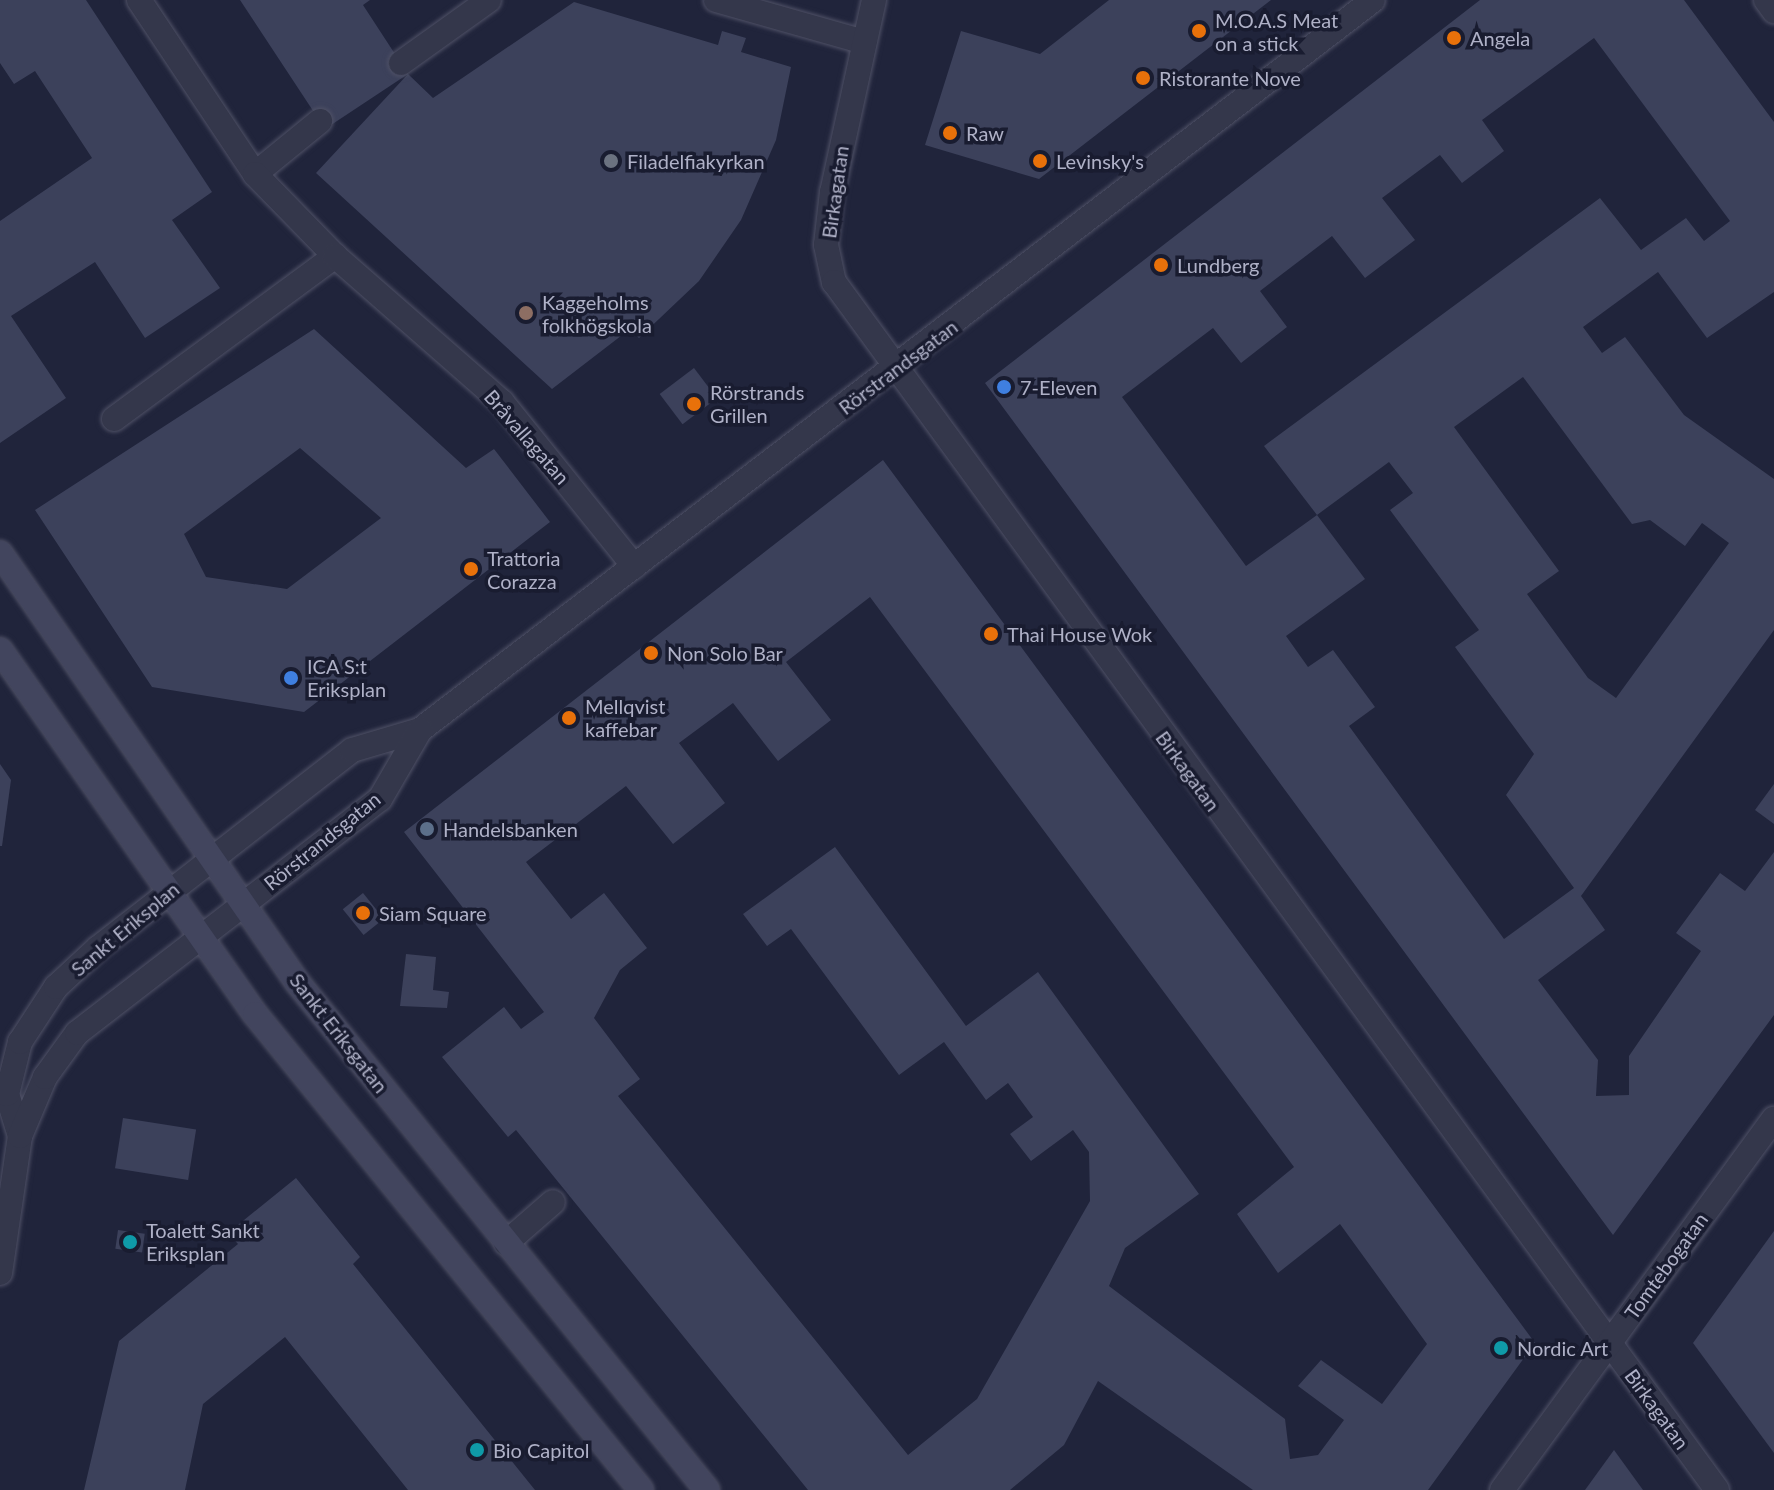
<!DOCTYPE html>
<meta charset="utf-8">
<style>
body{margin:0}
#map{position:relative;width:1774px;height:1490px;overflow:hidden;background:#20243b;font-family:Lato,sans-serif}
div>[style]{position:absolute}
.building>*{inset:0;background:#3c415b;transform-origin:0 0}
.roads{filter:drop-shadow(0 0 2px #4f5166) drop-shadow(0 0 2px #4f5166)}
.lane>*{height:24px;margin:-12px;padding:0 12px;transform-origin:12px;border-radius:12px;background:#34374b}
.street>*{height:24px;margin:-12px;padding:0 12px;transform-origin:12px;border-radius:12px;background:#34374b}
.secondary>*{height:24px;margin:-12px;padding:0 12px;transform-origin:12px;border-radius:12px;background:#42455e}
.dots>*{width:22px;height:22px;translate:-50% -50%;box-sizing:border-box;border:4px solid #191c30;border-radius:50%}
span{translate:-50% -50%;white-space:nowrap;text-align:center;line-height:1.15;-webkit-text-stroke:7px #191c30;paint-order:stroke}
.poi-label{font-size:20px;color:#afb1c7}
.left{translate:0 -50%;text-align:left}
.street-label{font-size:20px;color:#afb1c7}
</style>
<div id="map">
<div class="building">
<i style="clip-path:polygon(0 0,86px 0,212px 192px,172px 220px,220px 288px,145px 338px,95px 262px,11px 316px,66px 398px,0 443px,0 221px,92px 158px,35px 71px,14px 84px,0 63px)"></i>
<i style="clip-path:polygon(240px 0,370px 0,363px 5px,408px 74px,433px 98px,574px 2px,718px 45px,722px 31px,746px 38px,741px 52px,791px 67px,776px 140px,741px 220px,699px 281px,639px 338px,630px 329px,552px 389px,316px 173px,408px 74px,325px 129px)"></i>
<i style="clip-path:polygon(1109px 0,1271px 0,1039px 179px,925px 145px,961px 31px,1040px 54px)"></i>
<i style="clip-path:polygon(evenodd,1480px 0,1684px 0,1774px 122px,1774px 292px,1707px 338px,1658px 272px,1583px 327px,1602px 353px,1625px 337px,1684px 415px,1774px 479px,1774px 630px,1581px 896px,1605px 930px,1538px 980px,1598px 1060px,1596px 1096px,1629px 1095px,1629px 1056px,1701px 951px,1676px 933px,1720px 873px,1745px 891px,1774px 852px,1774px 1015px,1613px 1235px,985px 383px,1480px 0,1594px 38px,1730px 221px,1704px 241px,1686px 218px,1641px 250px,1600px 198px,1264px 446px,1317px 515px,1389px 462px,1413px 493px,1390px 510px,1479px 630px,1455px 647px,1534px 754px,1506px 795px,1574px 888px,1504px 939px,1349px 726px,1375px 707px,1333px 650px,1308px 667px,1286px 636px,1365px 579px,1317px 515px,1246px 566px,1122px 397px,1213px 328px,1241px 363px,1287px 327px,1260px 291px,1332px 236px,1365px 278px,1415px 240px,1382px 198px,1440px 155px,1462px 183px,1504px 151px,1482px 120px,1594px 38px,1480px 0,1523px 377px,1632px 524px,1650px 520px,1685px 546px,1702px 523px,1729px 543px,1616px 698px,1588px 678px,1527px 594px,1559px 571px,1454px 427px,1523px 377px)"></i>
<i style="clip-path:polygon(evenodd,314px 329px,466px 468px,494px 449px,550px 522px,304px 712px,152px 687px,35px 510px,314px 329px,300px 448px,381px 518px,287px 589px,206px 577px,184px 534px,300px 448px)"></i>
<i style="left:694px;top:368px;width:38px;height:43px;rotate:53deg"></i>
<i style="clip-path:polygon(evenodd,883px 460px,1535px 1343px,1428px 1490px,1253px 1490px,1098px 1381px,1064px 1445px,1010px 1490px,808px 1490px,516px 1130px,508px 1137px,442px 1057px,504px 1007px,521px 1029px,544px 1012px,404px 832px,883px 460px,870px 597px,1294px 1167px,1237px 1214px,1278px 1273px,1340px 1224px,1427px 1344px,1382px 1404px,1321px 1360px,1298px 1386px,1344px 1420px,1318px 1455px,1290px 1459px,1285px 1419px,1109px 1286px,1125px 1248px,1199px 1194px,1038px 972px,966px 1026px,835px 847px,743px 914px,767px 946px,791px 929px,899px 1075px,944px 1042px,986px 1100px,1008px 1083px,1033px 1117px,1010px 1134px,1031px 1161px,1073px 1130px,1089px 1152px,1090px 1201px,977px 1399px,908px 1455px,618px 1096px,640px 1079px,594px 1018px,620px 970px,647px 948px,604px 893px,571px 919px,526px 862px,626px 786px,673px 844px,725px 803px,679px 743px,733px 703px,778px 761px,831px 720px,786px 662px,870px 597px)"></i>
<i style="clip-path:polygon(0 764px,11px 780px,2px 846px,0 846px)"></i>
<i style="clip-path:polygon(1774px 784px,1774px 824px,1755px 810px)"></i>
<i style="left:363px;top:893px;width:33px;height:26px;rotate:51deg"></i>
<i style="clip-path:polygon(406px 954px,436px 957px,433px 990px,449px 992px,447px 1008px,400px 1006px)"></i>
<i style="left:123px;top:1118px;width:74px;height:51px;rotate:9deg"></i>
<i style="clip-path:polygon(296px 1178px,360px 1257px,353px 1264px,535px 1490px,408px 1490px,285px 1337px,203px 1404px,185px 1490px,84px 1490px,119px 1341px,238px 1244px,228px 1233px)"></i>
<i style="left:118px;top:1230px;width:27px;height:19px;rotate:8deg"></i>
<i style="clip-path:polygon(1774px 1231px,1774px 1453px,1693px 1343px)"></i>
<i style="clip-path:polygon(1614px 1450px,1643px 1490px,1585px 1490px)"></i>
</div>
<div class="roads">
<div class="lane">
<i style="left:716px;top:0;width:154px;rotate:15.8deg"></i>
<i style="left:401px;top:63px;width:108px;rotate:-35.6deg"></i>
<i style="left:255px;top:174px;width:84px;rotate:-39.2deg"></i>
<i style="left:114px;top:419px;width:275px;rotate:-36.4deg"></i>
<i style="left:506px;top:1243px;width:62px;rotate:-41.1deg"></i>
</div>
<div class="street">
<i style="left:139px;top:0;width:209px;rotate:56.3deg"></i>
<i style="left:255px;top:174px;width:115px;rotate:45.7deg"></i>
<i style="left:335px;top:256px;width:222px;rotate:41.2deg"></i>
<i style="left:502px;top:402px;width:211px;rotate:51.2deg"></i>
<i style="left:874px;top:0;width:197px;rotate:102.3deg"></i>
<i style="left:832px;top:192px;width:53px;rotate:96.5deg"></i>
<i style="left:826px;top:245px;width:38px;rotate:78deg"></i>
<i style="left:834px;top:282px;width:1496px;rotate:53.83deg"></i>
<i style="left:1766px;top:0;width:14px;rotate:54deg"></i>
<i style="left:20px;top:1136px;width:44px;rotate:-107.2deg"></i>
<i style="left:7px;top:1094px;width:54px;rotate:-76deg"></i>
<i style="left:20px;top:1042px;width:66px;rotate:-56.8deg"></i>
<i style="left:56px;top:987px;width:57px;rotate:-42.9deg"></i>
<i style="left:98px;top:948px;width:322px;rotate:-37.9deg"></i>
<i style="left:352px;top:750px;width:71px;rotate:-16.4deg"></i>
<i style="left:420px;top:730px;width:1200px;rotate:-37.45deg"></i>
<i style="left:0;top:1273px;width:138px;rotate:-81.7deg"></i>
<i style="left:20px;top:1136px;width:64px;rotate:-67deg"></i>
<i style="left:45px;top:1077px;width:54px;rotate:-54deg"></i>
<i style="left:77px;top:1033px;width:383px;rotate:-37.7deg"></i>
<i style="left:380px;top:799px;width:80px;rotate:-59.9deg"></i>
<i style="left:1502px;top:1490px;width:460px;rotate:-53.8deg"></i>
</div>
<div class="secondary">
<i style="left:0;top:553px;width:522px;rotate:55.3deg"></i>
<i style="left:297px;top:982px;width:653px;rotate:51.09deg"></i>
<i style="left:0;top:650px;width:444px;rotate:55deg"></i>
<i style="left:255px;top:1014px;width:613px;rotate:50.96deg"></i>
</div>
</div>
<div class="dots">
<i style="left:1199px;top:31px;background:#e8710a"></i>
<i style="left:1454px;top:38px;background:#e8710a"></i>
<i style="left:1143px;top:78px;background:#e8710a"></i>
<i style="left:950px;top:133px;background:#e8710a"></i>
<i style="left:611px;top:161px;background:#6b7280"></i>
<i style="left:1040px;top:161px;background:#e8710a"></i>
<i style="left:1161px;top:265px;background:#e8710a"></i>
<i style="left:526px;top:313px;background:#8d6e63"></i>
<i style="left:1004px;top:387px;background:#3f7fe0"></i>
<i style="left:694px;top:404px;background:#e8710a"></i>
<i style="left:471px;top:569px;background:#e8710a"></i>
<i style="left:991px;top:634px;background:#e8710a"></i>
<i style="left:651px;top:653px;background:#e8710a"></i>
<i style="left:291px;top:678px;background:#3f7fe0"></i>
<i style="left:569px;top:718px;background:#e8710a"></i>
<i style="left:427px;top:829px;background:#5c6f8a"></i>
<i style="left:363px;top:913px;background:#e8710a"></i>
<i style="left:130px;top:1242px;background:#0f9aa8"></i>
<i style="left:1501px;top:1348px;background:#0f9aa8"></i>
<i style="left:477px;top:1450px;background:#0f9aa8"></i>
</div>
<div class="poi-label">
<span class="left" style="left:1215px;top:32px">M.O.A.S Meat<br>on a stick</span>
<span class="left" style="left:1470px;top:38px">Angela</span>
<span class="left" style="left:1159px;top:78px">Ristorante Nove</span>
<span class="left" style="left:966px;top:133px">Raw</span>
<span class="left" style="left:627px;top:161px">Filadelfiakyrkan</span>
<span class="left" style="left:1056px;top:161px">Levinsky's</span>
<span class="left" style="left:1177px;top:265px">Lundberg</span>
<span class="left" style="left:542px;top:314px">Kaggeholms<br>folkhögskola</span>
<span class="left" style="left:1020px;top:387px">7-Eleven</span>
<span class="left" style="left:710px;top:404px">Rörstrands<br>Grillen</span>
<span class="left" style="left:487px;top:570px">Trattoria<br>Corazza</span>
<span class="left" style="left:1007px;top:634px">Thai House Wok</span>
<span class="left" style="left:667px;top:653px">Non Solo Bar</span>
<span class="left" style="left:307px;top:678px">ICA S:t<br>Eriksplan</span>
<span class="left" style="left:585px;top:718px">Mellqvist<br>kaffebar</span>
<span class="left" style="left:443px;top:829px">Handelsbanken</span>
<span class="left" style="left:379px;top:913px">Siam Square</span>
<span class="left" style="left:146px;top:1242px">Toalett Sankt<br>Eriksplan</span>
<span class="left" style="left:1517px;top:1348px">Nordic Art</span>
<span class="left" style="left:493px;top:1450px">Bio Capitol</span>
</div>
<div class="street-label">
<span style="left:835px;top:192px;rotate:-82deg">Birkagatan</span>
<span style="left:898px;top:367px;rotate:-37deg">Rörstrandsgatan</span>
<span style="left:527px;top:437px;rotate:49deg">Bråvallagatan</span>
<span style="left:1188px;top:771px;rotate:54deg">Birkagatan</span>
<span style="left:322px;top:841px;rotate:-39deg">Rörstrandsgatan</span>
<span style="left:125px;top:929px;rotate:-40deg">Sankt Eriksplan</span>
<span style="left:339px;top:1033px;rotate:52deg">Sankt Eriksgatan</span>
<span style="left:1666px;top:1266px;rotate:-54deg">Tomtebogatan</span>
<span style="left:1657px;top:1409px;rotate:54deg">Birkagatan</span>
</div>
</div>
